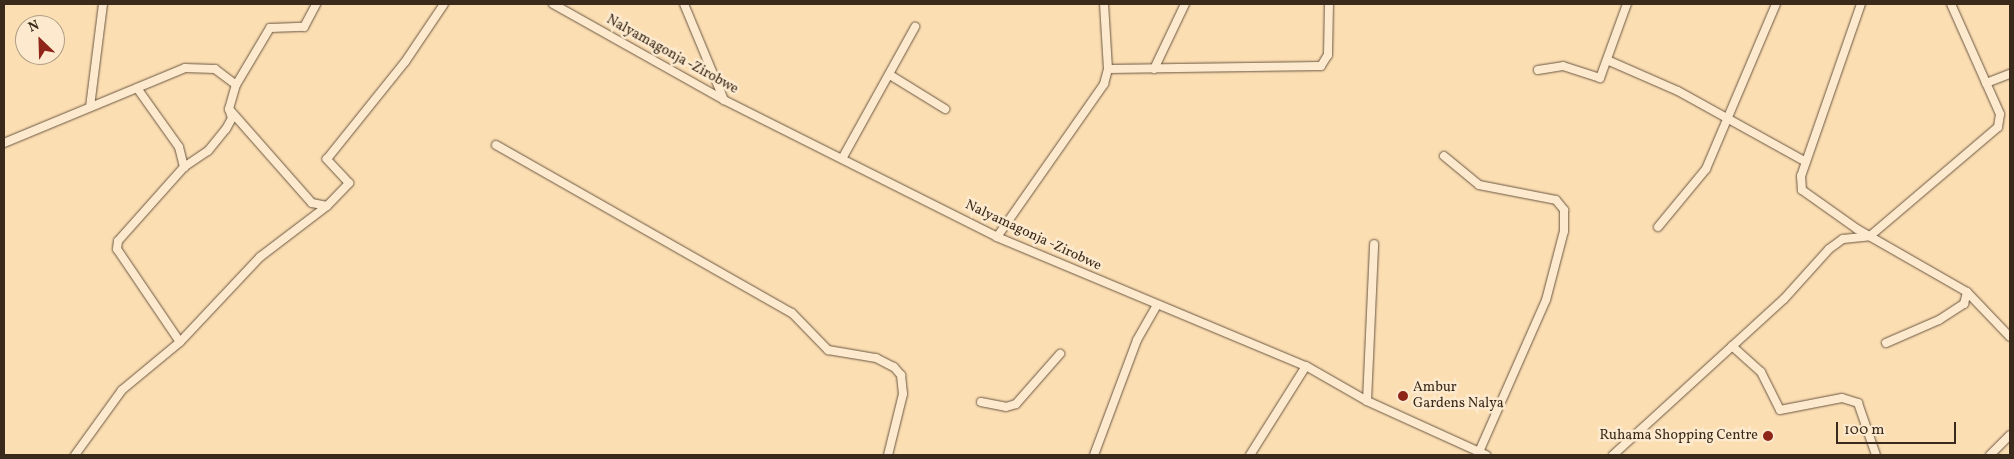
<!DOCTYPE html>
<style>
body{margin:0}
#map{position:relative;width:2014px;height:459px;overflow:hidden;background:#fcdeb3;font-family:Vollkorn,serif}
div>[style]{position:absolute}
.roads{filter:drop-shadow(0 0 1px #6a5741) drop-shadow(0 0 1px #6a5741)}
.minor>*{height:8px;margin:-4px;padding:0 4px;transform-origin:4px;border-radius:4px;background:#fdeace}
.dots>*{width:14px;height:14px;translate:-50% -50%;box-sizing:border-box;border:2px solid #fdeace;border-radius:50%}
span{translate:-50% -50%;white-space:nowrap;text-align:center;line-height:1.15;-webkit-text-stroke:5px #fdeace;paint-order:stroke}
.street-label{font-size:14px;color:#3a2a1b}
.poi-label{font-size:14px;color:#3a2a1b}
.left{translate:0 -50%;text-align:left}
.right{translate:-100% -50%;text-align:right}
.frame{position:absolute;inset:0;border:5px solid #3a2a1b;pointer-events:none}
.north{position:absolute;left:15px;top:15px;width:50px;height:50px;box-sizing:border-box;background:#fdeace;border:1px solid #af9d86;border-radius:50%;rotate:336deg;font-size:14px;font-weight:700;line-height:20px;text-align:center;color:#3a2a1b}
.north::after{content:'';display:block;margin:auto;width:18px;height:22px;background:#8f2418;clip-path:polygon(50% 0,100% 100%,50% 72%,0 100%)}
.scale{position:absolute;left:1836px;top:422px;width:120px;height:22px;box-sizing:border-box;border:2px solid #3a2a1b;border-top:0;padding-left:6px;font-size:15px;line-height:18px;white-space:nowrap;color:#3a2a1b;-webkit-text-stroke:4px #fdeace;paint-order:stroke}
</style>
<div id="map">
<div class="roads">
<div class="minor">
<i style="left:553px;top:4px;width:196px;rotate:29.3deg"></i>
<i style="left:724px;top:100px;width:305px;rotate:26.6deg"></i>
<i style="left:997px;top:237px;width:335px;rotate:22.7deg"></i>
<i style="left:1306px;top:366px;width:70px;rotate:29.8deg"></i>
<i style="left:1367px;top:401px;width:131px;rotate:24.4deg"></i>
<i style="left:684px;top:4px;width:104px;rotate:67.4deg"></i>
<i style="left:1861px;top:4px;width:182px;rotate:109.2deg"></i>
<i style="left:1801px;top:176px;width:14px;rotate:86deg"></i>
<i style="left:1802px;top:190px;width:67px;rotate:35.3deg"></i>
<i style="left:1857px;top:229px;width:127px;rotate:29.8deg"></i>
<i style="left:1967px;top:292px;width:62px;rotate:46.3deg"></i>
<i style="left:1607px;top:60px;width:77px;rotate:23.6deg"></i>
<i style="left:1678px;top:91px;width:146px;rotate:29deg"></i>
<i style="left:1108px;top:69px;width:213px;rotate:-0.8deg"></i>
<i style="left:1321px;top:66px;width:13px;rotate:-58deg"></i>
<i style="left:1328px;top:55px;width:51px;rotate:-88.9deg"></i>
<i style="left:1154px;top:69px;width:72px;rotate:-64.5deg"></i>
<i style="left:1538px;top:70px;width:25px;rotate:-9deg"></i>
<i style="left:1563px;top:66px;width:39px;rotate:18deg"></i>
<i style="left:1600px;top:78px;width:79px;rotate:-70deg"></i>
<i style="left:890px;top:75px;width:65px;rotate:31.7deg"></i>
<i style="left:1986px;top:83px;width:26px;rotate:-21deg"></i>
<i style="left:137px;top:88px;width:72px;rotate:54.6deg"></i>
<i style="left:179px;top:147px;width:21px;rotate:76deg"></i>
<i style="left:184px;top:167px;width:99px;rotate:131.7deg"></i>
<i style="left:118px;top:241px;width:8px;rotate:97deg"></i>
<i style="left:117px;top:249px;width:112px;rotate:55.9deg"></i>
<i style="left:90px;top:107px;width:104px;rotate:-82.8deg"></i>
<i style="left:229px;top:109px;width:125px;rotate:48.6deg"></i>
<i style="left:312px;top:203px;width:15px;rotate:11deg"></i>
<i style="left:327px;top:206px;width:32px;rotate:-46deg"></i>
<i style="left:349px;top:183px;width:33px;rotate:-133deg"></i>
<i style="left:327px;top:159px;width:124px;rotate:-51.2deg"></i>
<i style="left:405px;top:62px;width:70px;rotate:-56.1deg"></i>
<i style="left:4px;top:143px;width:196px;rotate:-22.5deg"></i>
<i style="left:185px;top:68px;width:30px;rotate:2deg"></i>
<i style="left:215px;top:69px;width:26px;rotate:37deg"></i>
<i style="left:496px;top:145px;width:340px;rotate:29.6deg"></i>
<i style="left:792px;top:313px;width:52px;rotate:45.8deg"></i>
<i style="left:828px;top:350px;width:49px;rotate:9.5deg"></i>
<i style="left:876px;top:358px;width:20px;rotate:27deg"></i>
<i style="left:894px;top:367px;width:11px;rotate:49deg"></i>
<i style="left:901px;top:375px;width:19px;rotate:84deg"></i>
<i style="left:903px;top:394px;width:63px;rotate:103.8deg"></i>
<i style="left:1444px;top:156px;width:45px;rotate:39.6deg"></i>
<i style="left:1479px;top:185px;width:78px;rotate:11deg"></i>
<i style="left:1556px;top:200px;width:13px;rotate:51deg"></i>
<i style="left:1564px;top:210px;width:21px;rotate:90deg"></i>
<i style="left:1564px;top:231px;width:71px;rotate:104.6deg"></i>
<i style="left:1546px;top:300px;width:166px;rotate:113.8deg"></i>
<i style="left:843px;top:157px;width:149px;rotate:-61deg"></i>
<i style="left:184px;top:167px;width:29px;rotate:-34deg"></i>
<i style="left:208px;top:151px;width:28px;rotate:-51deg"></i>
<i style="left:226px;top:129px;width:13px;rotate:-61deg"></i>
<i style="left:232px;top:118px;width:9px;rotate:-108deg"></i>
<i style="left:229px;top:109px;width:25px;rotate:-74deg"></i>
<i style="left:236px;top:85px;width:66px;rotate:-59.2deg"></i>
<i style="left:270px;top:28px;width:34px;rotate:-2deg"></i>
<i style="left:304px;top:27px;width:26px;rotate:-62deg"></i>
<i style="left:1658px;top:227px;width:75px;rotate:-50.4deg"></i>
<i style="left:1706px;top:169px;width:179px;rotate:-67deg"></i>
<i style="left:997px;top:237px;width:187px;rotate:-55deg"></i>
<i style="left:1104px;top:84px;width:16px;rotate:-75deg"></i>
<i style="left:1108px;top:69px;width:65px;rotate:-93.5deg"></i>
<i style="left:1886px;top:343px;width:58px;rotate:-23.5deg"></i>
<i style="left:1939px;top:320px;width:30px;rotate:-33deg"></i>
<i style="left:1964px;top:304px;width:12px;rotate:-76deg"></i>
<i style="left:1732px;top:346px;width:39px;rotate:42deg"></i>
<i style="left:1761px;top:372px;width:42px;rotate:63.4deg"></i>
<i style="left:1780px;top:410px;width:63px;rotate:-11deg"></i>
<i style="left:1842px;top:398px;width:17px;rotate:17deg"></i>
<i style="left:1858px;top:403px;width:55px;rotate:70.9deg"></i>
<i style="left:1367px;top:401px;width:157px;rotate:-87.4deg"></i>
<i style="left:981px;top:402px;width:25px;rotate:11deg"></i>
<i style="left:1006px;top:407px;width:10px;rotate:-17deg"></i>
<i style="left:1016px;top:404px;width:67px;rotate:-48.7deg"></i>
<i style="left:75px;top:455px;width:80px;rotate:-54.1deg"></i>
<i style="left:122px;top:390px;width:75px;rotate:-39.6deg"></i>
<i style="left:180px;top:342px;width:117px;rotate:-46.7deg"></i>
<i style="left:260px;top:257px;width:84px;rotate:-37.3deg"></i>
<i style="left:1094px;top:455px;width:123px;rotate:-69.5deg"></i>
<i style="left:1137px;top:340px;width:40px;rotate:-60.3deg"></i>
<i style="left:1250px;top:455px;width:105px;rotate:-57.8deg"></i>
<i style="left:1613px;top:455px;width:231px;rotate:-42.4deg"></i>
<i style="left:1784px;top:299px;width:67px;rotate:-48deg"></i>
<i style="left:1829px;top:249px;width:17px;rotate:-36deg"></i>
<i style="left:1843px;top:239px;width:27px;rotate:-6deg"></i>
<i style="left:1870px;top:236px;width:168px;rotate:-40.4deg"></i>
<i style="left:1998px;top:127px;width:13px;rotate:-81deg"></i>
<i style="left:2000px;top:114px;width:120px;rotate:-114deg"></i>
<i style="left:1990px;top:455px;width:28px;rotate:-45deg"></i>
</div>
</div>
<div class="dots">
<i style="left:1403px;top:396px;background:#8f2418"></i>
<i style="left:1768px;top:436px;background:#8f2418"></i>
</div>
<div class="street-label">
<span style="left:672px;top:55px;rotate:29deg">Nalyamagonja -Zirobwe</span>
<span style="left:1033px;top:236px;rotate:25deg">Nalyamagonja -Zirobwe</span>
</div>
<div class="poi-label">
<span class="left" style="left:1413px;top:396px">Ambur<br>Gardens Nalya</span>
<span class="right" style="left:1758px;top:436px">Ruhama Shopping Centre</span>
</div>
<div class="frame"></div>
<div class="north">N</div>
<div class="scale">100 m</div>
</div>
